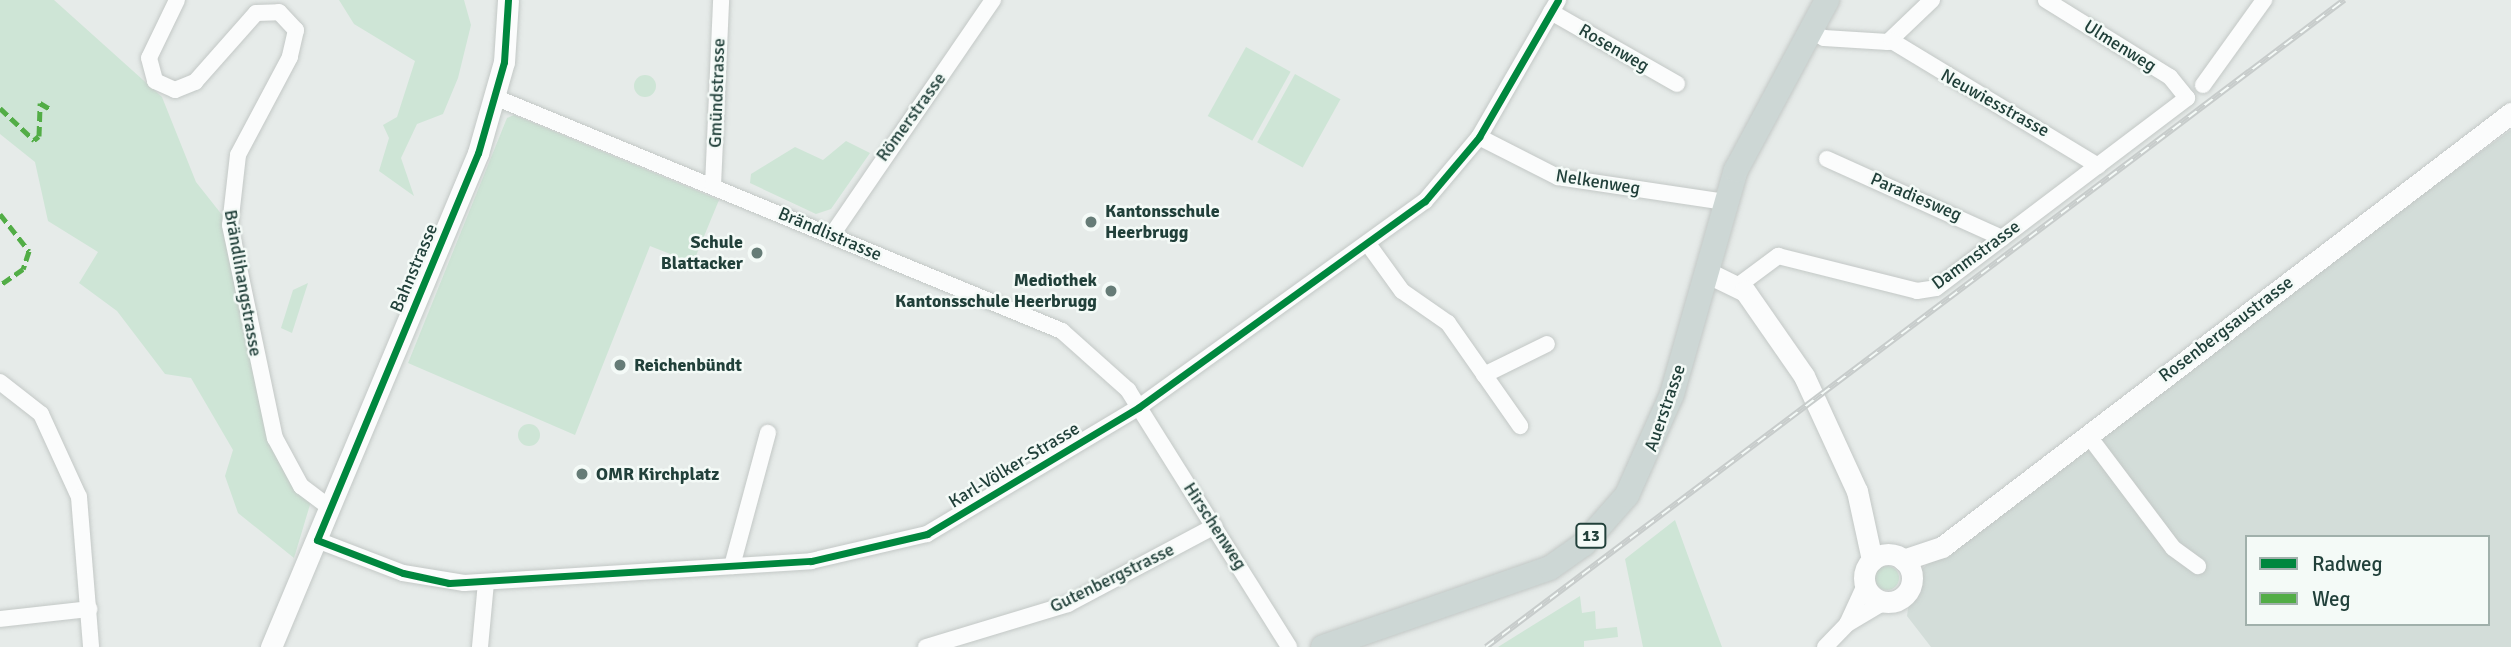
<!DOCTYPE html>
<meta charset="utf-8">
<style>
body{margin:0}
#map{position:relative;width:2511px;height:647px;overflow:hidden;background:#e6ebe9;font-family:Signika,sans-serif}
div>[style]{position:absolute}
.built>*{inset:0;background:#d3ddd9}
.green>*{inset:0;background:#cee5d6;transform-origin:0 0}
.round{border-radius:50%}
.roads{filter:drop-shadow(0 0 2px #c3c8c6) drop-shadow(0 0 2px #c3c8c6)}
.street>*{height:16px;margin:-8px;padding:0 8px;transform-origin:8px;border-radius:8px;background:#fbfcfc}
.secondary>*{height:21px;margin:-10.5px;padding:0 10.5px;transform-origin:10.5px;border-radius:10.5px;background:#fbfcfc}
.secondary>.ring{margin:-10.5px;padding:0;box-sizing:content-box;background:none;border:21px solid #fbfcfc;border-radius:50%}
.primary>*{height:24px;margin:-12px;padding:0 12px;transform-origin:12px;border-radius:12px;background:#cdd7d5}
.rail>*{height:6px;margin-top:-3px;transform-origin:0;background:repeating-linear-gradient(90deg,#f4faf7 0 10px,#c7cccb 0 20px);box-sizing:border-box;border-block:2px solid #c7cccb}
.quiet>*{height:5px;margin-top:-2.5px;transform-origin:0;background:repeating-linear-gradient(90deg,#52ad46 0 10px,transparent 0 15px)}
.cycleway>*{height:7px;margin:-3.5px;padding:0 3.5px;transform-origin:3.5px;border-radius:3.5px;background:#00873e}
.dots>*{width:19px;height:19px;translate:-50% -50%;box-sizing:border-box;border:4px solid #f4faf7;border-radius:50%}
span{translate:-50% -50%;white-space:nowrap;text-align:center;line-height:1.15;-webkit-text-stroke:5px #f4faf7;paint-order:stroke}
.shield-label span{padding:2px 5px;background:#f4faf7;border:2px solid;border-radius:5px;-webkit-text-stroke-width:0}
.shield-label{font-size:16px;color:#21403a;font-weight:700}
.street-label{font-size:18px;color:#21403a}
.poi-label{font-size:18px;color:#21403a;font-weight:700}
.left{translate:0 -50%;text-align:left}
.right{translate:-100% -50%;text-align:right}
.legend{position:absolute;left:2245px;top:535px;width:245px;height:91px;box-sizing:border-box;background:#f4faf7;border:2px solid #a0b0ab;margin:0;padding:9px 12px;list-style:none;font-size:21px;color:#21403a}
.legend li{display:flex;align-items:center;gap:14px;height:35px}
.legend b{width:35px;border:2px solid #a0b0ab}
</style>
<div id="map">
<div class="built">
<i style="clip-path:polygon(evenodd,2511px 130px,2511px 647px,1931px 647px,1907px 616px,1912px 580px,1930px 561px,2088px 435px,2511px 130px,2247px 537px,2488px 537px,2488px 624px,2247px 624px,2247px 537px)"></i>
</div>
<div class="green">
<i style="clip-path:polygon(0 0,54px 0,162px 97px,196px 182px,230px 225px,272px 428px,312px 498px,294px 558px,238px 513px,225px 476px,233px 450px,191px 378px,165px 374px,117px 311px,79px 283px,98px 252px,48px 221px,35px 162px,0 134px)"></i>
<i style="clip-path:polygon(339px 0,464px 0,471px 25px,458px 78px,443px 114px,417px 124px,401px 158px,414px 196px,379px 171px,389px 138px,383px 125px,397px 117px,415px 61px,354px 24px)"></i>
<i style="left:1246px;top:47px;width:51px;height:79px;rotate:29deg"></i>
<i style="left:1295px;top:74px;width:52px;height:78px;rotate:29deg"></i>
<i class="round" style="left:634px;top:75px;width:22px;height:22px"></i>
<i style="clip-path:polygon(514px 115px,719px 200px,693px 263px,650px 246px,575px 435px,408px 363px,507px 118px)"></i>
<i style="clip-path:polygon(846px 141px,870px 153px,831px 209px,816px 214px,750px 183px,751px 174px,795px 147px,823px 160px)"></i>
<i style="clip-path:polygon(308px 283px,292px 333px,281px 328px,293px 290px)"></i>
<i class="round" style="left:518px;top:424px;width:22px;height:22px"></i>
<i style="clip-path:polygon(1675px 520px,1696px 578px,1722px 647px,1643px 647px,1625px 559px)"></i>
<i class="round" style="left:1875px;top:566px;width:24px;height:24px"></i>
<i style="clip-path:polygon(1580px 596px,1582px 613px,1595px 611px,1596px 629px,1617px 627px,1618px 637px,1584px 641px,1584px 647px,1498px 647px)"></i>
</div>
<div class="roads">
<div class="street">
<i style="left:177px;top:0;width:64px;rotate:115.8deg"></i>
<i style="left:149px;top:58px;width:24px;rotate:75deg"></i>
<i style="left:155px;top:81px;width:22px;rotate:24deg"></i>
<i style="left:175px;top:90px;width:22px;rotate:-22deg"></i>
<i style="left:195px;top:82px;width:92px;rotate:-48.5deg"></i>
<i style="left:256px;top:13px;width:23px;rotate:-2deg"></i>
<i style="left:279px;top:12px;width:25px;rotate:47deg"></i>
<i style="left:296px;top:30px;width:28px;rotate:103deg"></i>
<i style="left:290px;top:57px;width:111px;rotate:118deg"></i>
<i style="left:238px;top:155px;width:70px;rotate:96.5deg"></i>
<i style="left:230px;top:225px;width:218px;rotate:78.1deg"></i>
<i style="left:275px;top:438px;width:55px;rotate:61.6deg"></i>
<i style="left:301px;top:486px;width:36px;rotate:37deg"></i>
<i style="left:1551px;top:12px;width:145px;rotate:29.7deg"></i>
<i style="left:1809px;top:30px;width:17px;rotate:28deg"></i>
<i style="left:1824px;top:38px;width:64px;rotate:3.6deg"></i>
<i style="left:1888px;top:42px;width:61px;rotate:-43.7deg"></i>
<i style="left:1892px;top:41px;width:241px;rotate:31.2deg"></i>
<i style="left:2203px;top:85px;width:105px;rotate:-54.3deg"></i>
<i style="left:497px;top:98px;width:611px;rotate:22.41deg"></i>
<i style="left:1062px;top:331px;width:89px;rotate:41.8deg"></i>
<i style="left:1128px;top:390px;width:303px;rotate:57.9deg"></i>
<i style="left:1479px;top:137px;width:89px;rotate:26.9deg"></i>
<i style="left:1558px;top:177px;width:169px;rotate:8.5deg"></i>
<i style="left:1827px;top:159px;width:192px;rotate:24.3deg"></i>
<i style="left:713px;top:186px;width:186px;rotate:-87.5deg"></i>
<i style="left:832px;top:235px;width:285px;rotate:-55.6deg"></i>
<i style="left:1368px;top:244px;width:58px;rotate:54.1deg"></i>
<i style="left:1402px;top:291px;width:56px;rotate:34.8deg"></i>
<i style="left:1448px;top:323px;width:126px;rotate:55deg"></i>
<i style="left:1739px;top:285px;width:49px;rotate:-36.6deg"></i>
<i style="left:1778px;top:256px;width:143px;rotate:14.1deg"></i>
<i style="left:1917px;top:291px;width:19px;rotate:-9deg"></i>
<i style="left:1936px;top:288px;width:315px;rotate:-37.1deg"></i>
<i style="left:2187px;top:98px;width:27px;rotate:-129deg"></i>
<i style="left:2170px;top:77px;width:146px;rotate:-148.2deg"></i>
<i style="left:1484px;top:375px;width:70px;rotate:-26.2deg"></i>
<i style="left:0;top:382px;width:52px;rotate:38deg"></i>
<i style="left:41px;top:414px;width:91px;rotate:65.4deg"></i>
<i style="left:79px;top:497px;width:150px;rotate:85.4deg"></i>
<i style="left:2088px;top:435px;width:141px;rotate:53deg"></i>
<i style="left:2173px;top:548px;width:31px;rotate:36deg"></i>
<i style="left:317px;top:540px;width:92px;rotate:21deg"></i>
<i style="left:403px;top:573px;width:62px;rotate:9.3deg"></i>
<i style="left:464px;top:583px;width:348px;rotate:-3.6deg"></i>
<i style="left:811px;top:561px;width:119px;rotate:-13.1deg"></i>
<i style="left:927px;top:534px;width:247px;rotate:-30.9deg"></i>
<i style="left:1139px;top:407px;width:352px;rotate:-35.8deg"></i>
<i style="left:1425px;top:201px;width:84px;rotate:-49.8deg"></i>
<i style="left:1479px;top:137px;width:158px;rotate:-60deg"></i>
<i style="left:732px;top:566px;width:138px;rotate:-74.9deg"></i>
<i style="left:0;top:619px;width:90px;rotate:-6.4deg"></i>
<i style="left:1847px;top:624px;width:43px;rotate:-30.7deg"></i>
<i style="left:480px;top:647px;width:65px;rotate:-84.7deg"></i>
<i style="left:926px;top:647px;width:148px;rotate:-16.8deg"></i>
<i style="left:1068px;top:604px;width:166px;rotate:-28deg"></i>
<i style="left:1825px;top:647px;width:32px;rotate:-46deg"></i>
<i style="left:1847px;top:624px;width:43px;rotate:-65.2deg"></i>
</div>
<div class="secondary">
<i style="left:1706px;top:272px;width:43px;rotate:26deg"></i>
<i style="left:1745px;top:291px;width:103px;rotate:55.2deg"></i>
<i style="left:1804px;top:376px;width:127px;rotate:65.3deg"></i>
<i style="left:1857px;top:491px;width:71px;rotate:77.7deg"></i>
<i class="ring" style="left:1864px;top:554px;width:27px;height:27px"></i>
<i style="left:1903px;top:560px;width:41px;rotate:-18.4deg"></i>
<i style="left:1942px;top:547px;width:716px;rotate:-37.33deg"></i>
<i style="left:271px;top:647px;width:536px;rotate:-67.26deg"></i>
<i style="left:478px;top:153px;width:95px;rotate:-74.1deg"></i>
<i style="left:504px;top:62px;width:62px;rotate:-86.3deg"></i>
</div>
<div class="primary">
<i style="left:1323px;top:647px;width:240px;rotate:-19.2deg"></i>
<i style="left:1550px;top:568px;width:42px;rotate:-35.2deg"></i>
<i style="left:1584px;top:544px;width:65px;rotate:-48.7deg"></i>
<i style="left:1627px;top:495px;width:111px;rotate:-66deg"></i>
<i style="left:1672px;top:394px;width:233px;rotate:-74.1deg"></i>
<i style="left:1736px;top:170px;width:193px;rotate:-61.8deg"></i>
</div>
</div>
<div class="rail">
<i style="left:1486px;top:647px;width:1075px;rotate:-37.02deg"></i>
</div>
<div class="quiet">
<i style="left:0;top:108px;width:47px;rotate:43.3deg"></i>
<i style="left:34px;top:140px;width:6px;rotate:-39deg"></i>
<i style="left:39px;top:136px;width:33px;rotate:-88deg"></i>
<i style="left:40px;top:103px;width:12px;rotate:31deg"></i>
<i style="left:0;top:214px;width:47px;rotate:51.9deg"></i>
<i style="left:29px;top:251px;width:19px;rotate:108deg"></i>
<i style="left:23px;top:269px;width:28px;rotate:145deg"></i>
</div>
<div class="cycleway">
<i style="left:508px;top:0;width:62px;rotate:93.7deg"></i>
<i style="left:504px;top:62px;width:95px;rotate:105.9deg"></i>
<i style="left:478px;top:153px;width:419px;rotate:112.6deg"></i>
<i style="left:317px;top:540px;width:92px;rotate:21deg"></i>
<i style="left:403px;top:573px;width:47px;rotate:12.3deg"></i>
<i style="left:449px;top:583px;width:363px;rotate:-3.5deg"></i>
<i style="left:811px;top:561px;width:119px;rotate:-13.1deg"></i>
<i style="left:927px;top:534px;width:247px;rotate:-30.9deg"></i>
<i style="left:1139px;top:407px;width:352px;rotate:-35.8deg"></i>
<i style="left:1425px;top:201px;width:84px;rotate:-49.8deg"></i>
<i style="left:1479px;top:137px;width:158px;rotate:-60deg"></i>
</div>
<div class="dots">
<i style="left:1091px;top:222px;background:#667c77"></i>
<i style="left:757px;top:253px;background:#667c77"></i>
<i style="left:1111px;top:291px;background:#667c77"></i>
<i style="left:620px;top:365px;background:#667c77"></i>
<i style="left:582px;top:474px;background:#667c77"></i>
</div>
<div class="shield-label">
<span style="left:1591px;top:536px">13</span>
</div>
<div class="street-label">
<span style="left:2120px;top:46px;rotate:32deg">Ulmenweg</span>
<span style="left:1614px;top:48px;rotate:30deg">Rosenweg</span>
<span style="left:717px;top:93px;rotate:-88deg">Gmündstrasse</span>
<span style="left:1995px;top:103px;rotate:29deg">Neuwiesstrasse</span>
<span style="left:911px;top:117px;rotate:-54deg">Römerstrasse</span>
<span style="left:1598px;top:182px;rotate:9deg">Nelkenweg</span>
<span style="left:1916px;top:197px;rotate:23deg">Paradiesweg</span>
<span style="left:830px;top:234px;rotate:23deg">Brändlistrasse</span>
<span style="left:1976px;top:255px;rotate:-36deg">Dammstrasse</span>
<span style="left:414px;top:268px;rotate:-67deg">Bahnstrasse</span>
<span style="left:243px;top:283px;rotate:80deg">Brändlihangstrasse</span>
<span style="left:2226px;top:329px;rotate:-37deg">Rosenbergsaustrasse</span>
<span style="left:1665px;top:408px;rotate:-71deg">Auerstrasse</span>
<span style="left:1014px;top:465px;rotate:-31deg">Karl-Völker-Strasse</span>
<span style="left:1215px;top:526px;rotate:57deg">Hirschenweg</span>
<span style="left:1112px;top:578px;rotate:-26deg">Gutenbergstrasse</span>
</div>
<div class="poi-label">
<span class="left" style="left:1105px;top:222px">Kantonsschule<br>Heerbrugg</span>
<span class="right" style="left:743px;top:253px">Schule<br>Blattacker</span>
<span class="right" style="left:1097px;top:291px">Mediothek<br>Kantonsschule Heerbrugg</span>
<span class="left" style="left:634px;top:365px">Reichenbündt</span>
<span class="left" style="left:596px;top:474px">OMR Kirchplatz</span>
</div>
<ul class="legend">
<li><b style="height:9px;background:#00873e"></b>Radweg</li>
<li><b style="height:9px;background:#52ad46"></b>Weg</li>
</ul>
</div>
